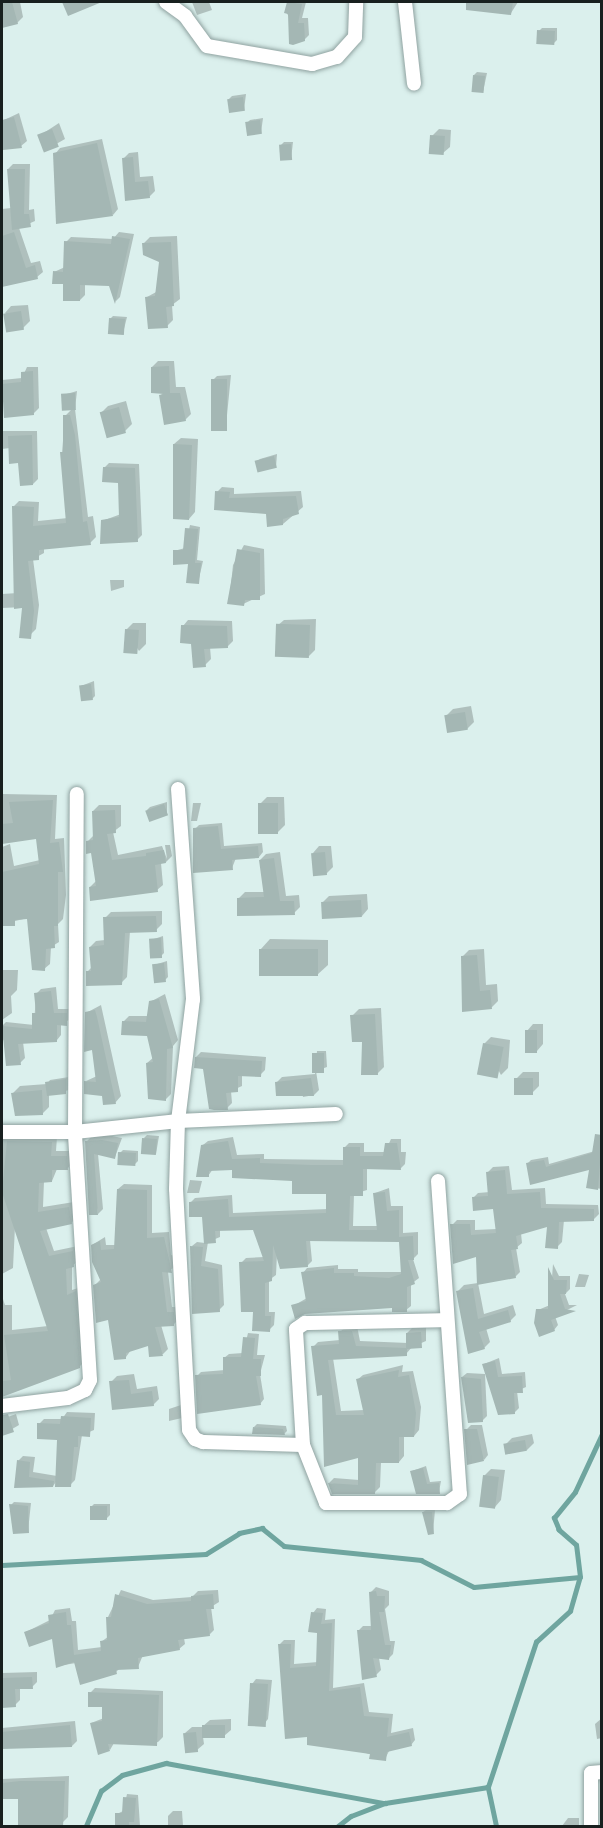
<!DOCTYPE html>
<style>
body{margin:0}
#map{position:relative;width:603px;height:1828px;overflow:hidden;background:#dbf0ed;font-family:"Fira Sans Condensed",sans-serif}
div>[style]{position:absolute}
.shadow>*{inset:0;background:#0003}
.stream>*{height:4.5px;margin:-2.25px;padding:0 2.25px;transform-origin:2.25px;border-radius:2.25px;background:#6fa59f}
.building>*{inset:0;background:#a4b7b4;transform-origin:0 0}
.roads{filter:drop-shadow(0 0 2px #8fa2a0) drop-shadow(0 0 2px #8fa2a0)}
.street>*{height:14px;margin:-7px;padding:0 7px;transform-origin:7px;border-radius:7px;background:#fff}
span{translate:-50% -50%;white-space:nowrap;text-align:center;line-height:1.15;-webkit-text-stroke:4.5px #fff;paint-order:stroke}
.frame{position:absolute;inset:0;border:3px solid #18201f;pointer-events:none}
</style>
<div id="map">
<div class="shadow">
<i style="clip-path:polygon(2px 2px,20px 2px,23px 17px,17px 23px,2px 27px)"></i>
<i style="clip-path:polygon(192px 2px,209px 2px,212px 10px,197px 15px)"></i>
<i style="clip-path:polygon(289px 2px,306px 2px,302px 18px,308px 18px,309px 35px,304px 40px,286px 12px)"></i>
<i style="clip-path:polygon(489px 2px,518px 2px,511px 13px,488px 11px)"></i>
<i style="clip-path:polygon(542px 28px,557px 28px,557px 40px,554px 43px,539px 31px)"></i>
<i style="clip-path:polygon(477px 72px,487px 73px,483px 92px,474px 75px)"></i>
<i style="clip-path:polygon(246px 94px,244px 110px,229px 99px,232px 96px)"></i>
<i style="clip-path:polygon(19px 113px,27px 141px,21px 146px,5px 148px,2px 121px)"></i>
<i style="clip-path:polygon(263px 118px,261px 133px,247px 123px,250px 120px)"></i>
<i style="clip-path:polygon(59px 123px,65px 139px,44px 151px,39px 136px)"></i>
<i style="clip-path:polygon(439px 129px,451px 130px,450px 147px,443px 153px,432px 136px)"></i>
<i style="clip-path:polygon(102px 139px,118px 209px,113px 215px,55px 154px,60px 148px)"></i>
<i style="clip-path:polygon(284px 142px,293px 142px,291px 159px,281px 145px)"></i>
<i style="clip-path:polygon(138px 152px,140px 177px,153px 176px,155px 191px,149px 197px,126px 199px,123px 159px,129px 153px)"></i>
<i style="clip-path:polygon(13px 164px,30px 164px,29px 210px,34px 209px,35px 221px,19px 228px,31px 263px,40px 261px,43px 272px,37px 277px,2px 286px,2px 209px,11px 208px,8px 169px)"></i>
<i style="clip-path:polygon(119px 232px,134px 234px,120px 297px,116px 301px,110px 285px,85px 284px,85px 295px,80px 300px,54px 272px,65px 267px,66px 242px,71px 237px,113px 239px)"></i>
<i style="clip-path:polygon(177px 236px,180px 299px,172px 305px,173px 320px,167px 326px,147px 297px,158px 291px,161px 261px,143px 244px,150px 237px)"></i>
<i style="clip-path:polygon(28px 305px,30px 321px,23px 328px,5px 313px,11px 306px)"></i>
<i style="clip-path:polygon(113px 316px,127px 317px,123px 333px,110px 319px)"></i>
<i style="clip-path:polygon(158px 361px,174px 361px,176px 387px,185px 387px,191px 414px,185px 420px,160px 396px,164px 392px,152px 367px)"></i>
<i style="clip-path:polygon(27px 367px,38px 367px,39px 408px,34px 413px,2px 397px,2px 380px,22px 378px)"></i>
<i style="clip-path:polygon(231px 375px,226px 425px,221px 429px,213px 380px,217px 376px)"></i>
<i style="clip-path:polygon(77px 391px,75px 409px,88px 517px,93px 516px,96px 537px,90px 543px,44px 548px,44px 553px,33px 559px,39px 605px,36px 629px,30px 635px,24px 607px,2px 608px,2px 594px,18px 593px,13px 507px,19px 501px,39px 502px,38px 521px,68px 518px,62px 453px,65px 416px,72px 409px,63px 395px)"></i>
<i style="clip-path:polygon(126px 401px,132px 424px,125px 431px,101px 413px,108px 406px)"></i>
<i style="clip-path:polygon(2px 431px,37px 431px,38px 479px,33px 484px,10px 448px,2px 449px)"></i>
<i style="clip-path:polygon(181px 438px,198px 439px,195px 512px,189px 519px,174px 444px)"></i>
<i style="clip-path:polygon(277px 454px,276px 467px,257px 462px,260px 459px)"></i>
<i style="clip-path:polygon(109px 463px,139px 464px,142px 535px,137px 540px,102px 521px,121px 514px,119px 481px,104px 468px)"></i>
<i style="clip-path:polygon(222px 487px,234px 488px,234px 494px,301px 491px,303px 507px,283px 524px,267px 512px,215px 509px,217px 492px)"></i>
<i style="clip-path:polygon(190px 525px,200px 527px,197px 560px,203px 561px,198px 583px,189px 562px,174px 551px,185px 548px)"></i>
<i style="clip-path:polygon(244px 545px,264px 549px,265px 594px,243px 604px,229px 603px,233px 565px)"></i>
<i style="clip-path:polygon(110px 580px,124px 580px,124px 587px,111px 591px)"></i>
<i style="clip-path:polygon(316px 619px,315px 650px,309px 656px,277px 626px,284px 620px)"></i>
<i style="clip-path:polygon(188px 620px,232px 621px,233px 641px,227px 647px,210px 647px,211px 659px,205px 665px,183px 626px)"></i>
<i style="clip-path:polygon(133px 623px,146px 623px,146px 644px,139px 651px,126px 630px)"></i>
<i style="clip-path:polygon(94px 681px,95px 696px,92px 699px,81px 686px)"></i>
<i style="clip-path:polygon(471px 706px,474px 722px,467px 729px,446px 716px,453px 709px)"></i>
<i style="clip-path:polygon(2px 794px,57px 795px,55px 839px,64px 838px,66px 895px,63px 919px,58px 924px,59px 942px,51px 947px,50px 964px,44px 969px,28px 918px,2px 924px,2px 847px,10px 844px,14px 866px,40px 860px,38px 838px,2px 842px)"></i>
<i style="clip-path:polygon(267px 797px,284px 797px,285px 825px,278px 832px,260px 804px)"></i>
<i style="clip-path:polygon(167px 802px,167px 813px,147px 810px,150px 807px)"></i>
<i style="clip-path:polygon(193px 803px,201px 803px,197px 821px,191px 821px)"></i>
<i style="clip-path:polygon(99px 805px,121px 805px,121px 826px,113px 832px,118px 855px,162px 846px,167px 859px,165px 845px,170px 845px,172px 856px,166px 862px,161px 863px,163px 885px,157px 890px,90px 887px,97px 880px,93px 851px,87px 842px,94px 835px,93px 811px)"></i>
<i style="clip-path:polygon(222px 823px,224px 846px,262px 843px,263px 852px,259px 857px,236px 858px,232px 868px,195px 829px,199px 825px)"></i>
<i style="clip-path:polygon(319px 846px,331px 846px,333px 867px,326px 874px,313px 853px)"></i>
<i style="clip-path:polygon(280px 852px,286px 896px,299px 895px,300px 907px,294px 913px,239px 898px,245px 892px,264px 892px,260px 860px,266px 854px)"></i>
<i style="clip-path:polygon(367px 894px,368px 909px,362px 916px,322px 903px,329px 896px)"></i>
<i style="clip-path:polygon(162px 911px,162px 924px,156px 930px,130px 931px,127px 977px,121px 983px,88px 971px,92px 967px,90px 947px,96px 941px,105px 940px,105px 918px,111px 912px)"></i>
<i style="clip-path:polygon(163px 936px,164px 953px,161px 956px,151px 940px)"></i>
<i style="clip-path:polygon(270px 939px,328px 940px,328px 965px,317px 975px,260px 950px)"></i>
<i style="clip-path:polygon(484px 949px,486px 985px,497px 984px,498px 1001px,492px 1007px,464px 1010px,462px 957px,469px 950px)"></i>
<i style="clip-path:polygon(167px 961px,168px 977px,165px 980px,154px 965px)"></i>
<i style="clip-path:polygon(2px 970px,18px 970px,17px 990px,11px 996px,12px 1013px,2px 1020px)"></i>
<i style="clip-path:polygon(56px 987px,58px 1009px,71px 1009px,71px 1019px,61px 1024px,61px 1035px,57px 1040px,23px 1042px,25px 1058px,20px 1063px,2px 1038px,2px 1026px,6px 1022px,34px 1025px,36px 994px,41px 989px)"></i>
<i style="clip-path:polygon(165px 994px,178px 1040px,173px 1046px,171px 1094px,165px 1100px,147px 1063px,154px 1057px,148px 1035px,123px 1022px,129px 1016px,148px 1016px,150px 1002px)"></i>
<i style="clip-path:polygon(101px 1005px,121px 1096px,115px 1103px,86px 1081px,97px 1076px,86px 1013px)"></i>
<i style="clip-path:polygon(381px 1008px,384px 1067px,377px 1074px,352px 1016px,359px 1009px)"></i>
<i style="clip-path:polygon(533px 1024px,543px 1024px,543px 1044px,537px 1051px,527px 1031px)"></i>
<i style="clip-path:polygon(491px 1037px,510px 1040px,508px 1068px,501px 1075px,484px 1044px)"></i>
<i style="clip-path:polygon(317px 1051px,326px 1051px,327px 1067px,316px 1071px,319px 1090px,314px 1095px,303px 1097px,302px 1092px,277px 1082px,282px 1077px,315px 1074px)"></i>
<i style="clip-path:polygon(201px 1052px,266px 1057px,265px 1070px,260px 1075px,242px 1075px,242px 1086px,231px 1091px,232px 1103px,227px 1108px,196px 1057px)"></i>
<i style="clip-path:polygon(523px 1072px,539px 1072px,539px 1086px,532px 1093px,516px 1079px)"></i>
<i style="clip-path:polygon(69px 1077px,69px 1090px,49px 1095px,49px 1107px,42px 1114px,13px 1093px,20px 1086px,47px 1084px,50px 1080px)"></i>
<i style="clip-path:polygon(107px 1135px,122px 1138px,115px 1157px,98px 1154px,103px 1209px,98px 1214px,86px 1142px,91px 1137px)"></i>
<i style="clip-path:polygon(147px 1135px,159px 1136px,156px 1154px,144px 1138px)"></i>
<i style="clip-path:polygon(57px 1137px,56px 1151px,73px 1151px,73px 1162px,68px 1168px,57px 1169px,52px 1181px,44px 1181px,43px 1207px,74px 1202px,77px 1217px,71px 1223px,46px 1228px,54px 1251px,78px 1246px,79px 1260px,72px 1266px,72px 1290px,81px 1287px,85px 1361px,79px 1367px,2px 1395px,2px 1296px,5px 1305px,12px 1305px,12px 1330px,48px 1326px,15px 1226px,13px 1268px,2px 1274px,2px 1138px)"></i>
<i style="clip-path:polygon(233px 1137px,237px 1155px,264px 1154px,264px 1159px,344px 1160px,344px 1148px,349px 1143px,364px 1143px,364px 1152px,385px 1152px,391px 1139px,401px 1139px,401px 1152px,406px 1152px,405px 1164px,400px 1169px,367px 1168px,367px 1190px,354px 1194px,353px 1226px,378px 1226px,375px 1193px,389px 1188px,391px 1206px,403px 1206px,403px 1233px,418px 1232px,418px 1254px,413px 1259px,419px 1278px,411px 1284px,411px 1306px,406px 1310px,393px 1307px,293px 1306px,307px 1298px,303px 1273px,307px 1268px,338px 1265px,338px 1269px,358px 1269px,358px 1272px,402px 1272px,401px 1241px,310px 1240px,312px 1261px,307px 1266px,277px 1254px,276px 1275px,269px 1280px,269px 1312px,275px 1312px,274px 1325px,269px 1330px,254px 1310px,241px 1263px,246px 1258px,264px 1257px,254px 1228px,220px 1230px,220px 1237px,208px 1242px,205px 1261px,222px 1265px,224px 1305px,219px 1310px,192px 1246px,197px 1242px,205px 1243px,204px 1215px,190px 1203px,195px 1198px,232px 1195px,233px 1213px,328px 1209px,328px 1193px,294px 1180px,234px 1169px,213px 1169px,208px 1176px,203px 1145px,208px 1141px)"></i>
<i style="clip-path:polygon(602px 1149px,602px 1189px,588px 1187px,591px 1168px,531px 1183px,527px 1164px,531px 1160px,548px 1157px,549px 1164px)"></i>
<i style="clip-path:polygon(123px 1150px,138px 1151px,138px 1161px,135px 1164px,120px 1153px)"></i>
<i style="clip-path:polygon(509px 1166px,512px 1190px,545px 1188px,546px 1204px,598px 1205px,599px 1214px,594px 1219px,564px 1220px,562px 1242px,557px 1247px,548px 1225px,521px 1233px,522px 1243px,516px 1248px,520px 1272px,515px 1277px,478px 1283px,484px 1314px,513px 1305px,516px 1315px,510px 1321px,486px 1328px,490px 1342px,484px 1348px,458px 1291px,464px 1285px,478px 1283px,477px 1255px,452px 1225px,457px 1220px,475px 1220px,475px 1230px,497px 1229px,495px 1208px,473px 1198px,478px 1193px,490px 1192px,488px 1172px,493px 1167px)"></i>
<i style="clip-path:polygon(190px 1180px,202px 1181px,199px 1193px,187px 1193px)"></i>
<i style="clip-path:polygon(124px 1184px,152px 1185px,152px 1233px,169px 1232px,171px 1255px,176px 1256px,177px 1266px,168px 1271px,172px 1307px,179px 1307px,179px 1319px,173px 1325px,161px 1325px,168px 1349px,163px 1354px,151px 1355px,149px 1344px,131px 1350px,126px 1357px,95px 1285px,101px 1279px,92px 1245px,105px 1237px,106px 1245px,116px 1245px,118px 1189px)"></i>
<i style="clip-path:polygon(553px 1264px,559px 1276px,570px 1276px,570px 1289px,565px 1294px,569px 1305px,577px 1305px,555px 1316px,558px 1325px,554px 1330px,538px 1310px,550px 1305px)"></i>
<i style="clip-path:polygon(579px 1274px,589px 1275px,585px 1287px,575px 1287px)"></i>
<i style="clip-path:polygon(357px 1326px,360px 1341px,408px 1343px,407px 1333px,412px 1328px,426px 1327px,426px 1341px,412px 1347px,406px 1354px,333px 1358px,341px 1411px,364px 1410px,357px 1380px,363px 1375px,403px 1365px,402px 1372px,413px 1371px,421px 1407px,419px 1430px,414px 1436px,404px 1436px,404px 1456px,399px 1462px,381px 1462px,380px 1487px,375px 1492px,329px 1483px,334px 1478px,359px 1480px,360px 1456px,323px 1394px,313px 1347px,318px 1342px,340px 1340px,340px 1332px,345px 1327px)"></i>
<i style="clip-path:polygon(248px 1333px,259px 1334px,257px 1355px,265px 1355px,260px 1374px,264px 1399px,260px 1404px,197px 1376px,201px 1372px,225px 1370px,224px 1358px,229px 1354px,243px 1353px)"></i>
<i style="clip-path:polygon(499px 1358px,502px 1374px,525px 1372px,526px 1387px,517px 1391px,519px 1408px,514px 1413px,484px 1364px)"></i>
<i style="clip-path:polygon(467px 1373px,485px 1374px,487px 1416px,482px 1421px,462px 1377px)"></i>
<i style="clip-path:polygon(134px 1374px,137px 1389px,157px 1386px,159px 1399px,153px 1405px,114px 1408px,111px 1382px,117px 1376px)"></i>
<i style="clip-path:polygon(181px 1405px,182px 1418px,169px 1421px,169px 1409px)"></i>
<i style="clip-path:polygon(67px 1412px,95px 1413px,94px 1430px,82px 1435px,75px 1480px,70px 1485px,56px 1482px,53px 1486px,15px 1487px,18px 1461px,23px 1456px,35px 1457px,33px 1472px,57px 1476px,58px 1438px,39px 1424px,44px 1419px,62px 1419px)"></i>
<i style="clip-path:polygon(16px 1414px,19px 1425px,2px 1435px,2px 1419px)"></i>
<i style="clip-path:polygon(257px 1424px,286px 1426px,287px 1431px,284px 1434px,254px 1427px)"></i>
<i style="clip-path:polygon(471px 1425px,482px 1425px,488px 1455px,484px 1460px,466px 1430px)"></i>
<i style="clip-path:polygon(532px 1434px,534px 1443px,527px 1450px,505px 1445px,512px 1438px)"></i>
<i style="clip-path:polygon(426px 1466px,430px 1482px,441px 1481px,439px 1492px,418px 1492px,412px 1471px)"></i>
<i style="clip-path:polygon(491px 1469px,505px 1470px,501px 1500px,495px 1507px,484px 1476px)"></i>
<i style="clip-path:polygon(14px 1502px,31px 1503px,28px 1531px,11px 1505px)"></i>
<i style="clip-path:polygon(94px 1504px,110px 1504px,110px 1515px,107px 1518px,91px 1507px)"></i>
<i style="clip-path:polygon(426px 1510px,435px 1510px,433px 1533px,423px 1512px)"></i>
<i style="clip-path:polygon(376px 1587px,389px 1591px,389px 1605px,385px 1609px,390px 1641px,395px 1641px,393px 1654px,388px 1659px,379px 1658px,381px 1670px,376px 1675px,358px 1631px,363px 1626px,373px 1626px,371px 1592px)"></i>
<i style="clip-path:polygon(121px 1590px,153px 1600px,192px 1597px,198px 1591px,218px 1590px,219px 1602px,211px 1607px,214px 1630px,209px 1635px,184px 1638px,185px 1644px,179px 1649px,143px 1655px,138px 1667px,120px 1668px,116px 1672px,76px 1663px,58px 1666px,54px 1638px,26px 1632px,50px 1620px,55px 1610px,70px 1608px,72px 1621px,76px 1621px,78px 1650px,102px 1647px,101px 1642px,109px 1636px,108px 1617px)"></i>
<i style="clip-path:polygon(317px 1608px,326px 1609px,325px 1620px,335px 1619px,333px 1688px,364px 1683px,369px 1712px,393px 1714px,391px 1733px,413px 1728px,415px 1740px,411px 1745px,390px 1749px,385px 1759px,309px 1735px,280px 1644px,284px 1640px,295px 1640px,294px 1664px,318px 1662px,319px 1632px,313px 1613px)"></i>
<i style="clip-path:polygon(37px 1672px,37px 1682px,32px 1687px,20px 1688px,20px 1700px,15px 1705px,2px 1707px,2px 1673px)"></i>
<i style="clip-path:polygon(256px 1679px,272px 1680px,268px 1719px,264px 1724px,252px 1684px)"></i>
<i style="clip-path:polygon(95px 1688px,163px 1691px,163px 1737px,158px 1742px,138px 1745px,114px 1743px,110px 1750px,91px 1723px,104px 1718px,103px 1705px,90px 1693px)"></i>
<i style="clip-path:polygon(602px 1718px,602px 1738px,597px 1739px,595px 1724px)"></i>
<i style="clip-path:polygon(231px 1719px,231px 1730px,224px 1736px,203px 1737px,204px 1744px,197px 1750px,185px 1733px,192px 1727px,202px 1727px,210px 1720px)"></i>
<i style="clip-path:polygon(75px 1721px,77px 1741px,72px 1746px,2px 1747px,2px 1728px)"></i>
<i style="clip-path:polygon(69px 1776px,68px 1817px,63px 1822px,19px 1797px,2px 1798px,2px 1779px)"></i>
<i style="clip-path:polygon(127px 1794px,138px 1795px,140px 1826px,116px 1826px,117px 1814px,123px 1811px)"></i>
<i style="clip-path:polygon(173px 1811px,182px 1811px,183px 1826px,168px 1826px,168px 1816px)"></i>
<i style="clip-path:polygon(568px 1818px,579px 1818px,579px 1826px,562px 1826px)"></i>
</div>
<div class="stream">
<i style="left:2px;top:1565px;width:204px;rotate:-3.1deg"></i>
<i style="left:206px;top:1554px;width:39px;rotate:-32deg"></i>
<i style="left:239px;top:1533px;width:24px;rotate:-12deg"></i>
<i style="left:262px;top:1528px;width:28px;rotate:39deg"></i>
<i style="left:284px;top:1546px;width:138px;rotate:5.8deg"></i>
<i style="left:421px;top:1560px;width:59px;rotate:27deg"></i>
<i style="left:474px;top:1587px;width:106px;rotate:-5.4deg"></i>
<i style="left:86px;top:1826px;width:38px;rotate:-67deg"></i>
<i style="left:101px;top:1791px;width:26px;rotate:-37deg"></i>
<i style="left:122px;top:1775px;width:46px;rotate:-15.3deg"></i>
<i style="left:166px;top:1763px;width:223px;rotate:10.4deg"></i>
<i style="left:338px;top:1826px;width:16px;rotate:-38deg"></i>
<i style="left:351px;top:1816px;width:36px;rotate:-21deg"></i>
<i style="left:385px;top:1803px;width:104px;rotate:-8.8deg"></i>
<i style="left:496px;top:1826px;width:40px;rotate:-102deg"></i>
<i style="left:488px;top:1787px;width:153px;rotate:-71.7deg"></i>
<i style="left:536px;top:1642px;width:46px;rotate:-42.4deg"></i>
<i style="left:570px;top:1611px;width:35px;rotate:-74deg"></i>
<i style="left:580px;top:1577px;width:32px;rotate:-97deg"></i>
<i style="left:576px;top:1545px;width:23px;rotate:-139deg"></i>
<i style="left:559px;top:1530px;width:13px;rotate:-113deg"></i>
<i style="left:554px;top:1518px;width:33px;rotate:-51deg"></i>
<i style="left:575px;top:1492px;width:64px;rotate:-65deg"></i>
</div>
<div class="building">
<i style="clip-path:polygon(2px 2px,12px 2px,18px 24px,2px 28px)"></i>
<i style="clip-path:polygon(62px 2px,102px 2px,68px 16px)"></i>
<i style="clip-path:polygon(287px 2px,302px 4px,298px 23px,304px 23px,305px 41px,293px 45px,289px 44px,288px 14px,284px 13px)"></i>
<i style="clip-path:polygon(466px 2px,513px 2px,511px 15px,466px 10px)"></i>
<i style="left:537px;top:30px;width:18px;height:14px;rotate:3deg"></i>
<i style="left:473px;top:75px;width:12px;height:17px;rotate:5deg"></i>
<i style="left:243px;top:97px;width:14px;height:16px;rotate:82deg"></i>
<i style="clip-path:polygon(14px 117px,22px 148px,3px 150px,2px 120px)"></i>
<i style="left:260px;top:120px;width:14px;height:15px;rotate:82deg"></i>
<i style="left:52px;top:129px;width:19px;height:16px;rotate:69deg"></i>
<i style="left:430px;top:135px;width:15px;height:19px;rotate:4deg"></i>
<i style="clip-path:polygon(97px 143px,113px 216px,56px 224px,53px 153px)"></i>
<i style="left:291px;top:144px;width:16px;height:12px;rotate:86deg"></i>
<i style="clip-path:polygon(133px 157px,135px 182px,148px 181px,150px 198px,125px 201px,122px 158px)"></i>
<i style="clip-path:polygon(7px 169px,25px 169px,24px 214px,29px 214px,31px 227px,12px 230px)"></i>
<i style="clip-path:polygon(14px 232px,26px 268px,35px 265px,38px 279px,2px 287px,2px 236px)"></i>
<i style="clip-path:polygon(112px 236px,130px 239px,115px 304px,109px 286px,80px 285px,80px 301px,63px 301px,63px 284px,52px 284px,53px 271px,63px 272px,64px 241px,111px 244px)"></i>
<i style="clip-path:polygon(171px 242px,174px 306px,166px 307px,168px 328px,148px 329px,145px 297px,155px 296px,159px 262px,143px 255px,142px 243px)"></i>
<i style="left:21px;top:311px;width:19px;height:18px;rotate:81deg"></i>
<i style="left:109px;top:318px;width:16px;height:16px;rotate:4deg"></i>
<i style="clip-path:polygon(169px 366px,170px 393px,180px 393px,186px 421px,164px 425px,159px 395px,164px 394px,151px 393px,151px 367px)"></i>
<i style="clip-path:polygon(33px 371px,34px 415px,4px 418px,2px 384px,21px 382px,21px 372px)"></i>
<i style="left:211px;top:379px;width:16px;height:52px"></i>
<i style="left:75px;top:393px;width:17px;height:14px;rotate:87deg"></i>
<i style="left:119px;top:407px;width:27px;height:20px;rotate:75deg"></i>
<i style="clip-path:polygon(63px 415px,70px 415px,75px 435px,83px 522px,87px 521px,91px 545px,39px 550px,39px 560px,28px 561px,34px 611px,31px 639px,19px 638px,22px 608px,14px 609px,12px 506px,34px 507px,33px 526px,66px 523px,60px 452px,63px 452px)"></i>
<i style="clip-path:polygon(32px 435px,33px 485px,20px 486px,18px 463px,9px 464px,8px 436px)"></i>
<i style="clip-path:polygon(173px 444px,192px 445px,189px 520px,173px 519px)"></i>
<i style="left:274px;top:456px;width:12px;height:20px;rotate:76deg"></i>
<i style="clip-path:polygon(103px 467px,135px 468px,138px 542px,100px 544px,101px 520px,119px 517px,118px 483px,102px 482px)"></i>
<i style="clip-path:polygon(215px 491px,230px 492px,229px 498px,296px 496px,299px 514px,283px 519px,283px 525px,267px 527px,266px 514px,214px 510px)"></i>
<i style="clip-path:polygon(185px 528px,198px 529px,195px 563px,201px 563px,199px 584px,186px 583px,188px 564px,173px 565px,173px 550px,183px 550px)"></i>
<i style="clip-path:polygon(237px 549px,260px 553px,260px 600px,245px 600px,244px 606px,227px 604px)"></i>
<i style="clip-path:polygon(181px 625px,227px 626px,228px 648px,204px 649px,206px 667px,193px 668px,191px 644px,180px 643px)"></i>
<i style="left:310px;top:625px;width:33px;height:34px;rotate:92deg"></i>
<i style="left:125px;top:629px;width:14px;height:24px;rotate:4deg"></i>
<i style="left:91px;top:684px;width:16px;height:12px;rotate:83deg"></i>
<i style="left:465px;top:712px;width:18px;height:21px;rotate:81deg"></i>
<i style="clip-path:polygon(53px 800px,50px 843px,59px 842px,63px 872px,58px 872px,58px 926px,54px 926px,55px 948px,46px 949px,45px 971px,32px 970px,27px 919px,15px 920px,15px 926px,2px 926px,2px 872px,39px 864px,36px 839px,2px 844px,2px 824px,13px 823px,9px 802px)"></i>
<i style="left:278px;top:803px;width:31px;height:20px;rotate:90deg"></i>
<i style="left:164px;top:804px;width:12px;height:20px;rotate:70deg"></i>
<i style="clip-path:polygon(115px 810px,116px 833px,107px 834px,112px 860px,146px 856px,146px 853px,164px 850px,166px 863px,155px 865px,158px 892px,90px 901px,89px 887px,96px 886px,91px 853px,86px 854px,86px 841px,93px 840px,92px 811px)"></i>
<i style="clip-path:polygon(218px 826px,221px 849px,258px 846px,259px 858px,232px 860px,233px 870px,193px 873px,193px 828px)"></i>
<i style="left:325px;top:852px;width:23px;height:14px;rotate:85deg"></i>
<i style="clip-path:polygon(274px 858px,280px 901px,294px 901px,295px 915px,237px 916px,237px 898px,264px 897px,259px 860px)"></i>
<i style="left:361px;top:900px;width:17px;height:40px;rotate:87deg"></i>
<i style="clip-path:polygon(156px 916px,157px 932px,125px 933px,122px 985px,86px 986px,86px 971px,91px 971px,89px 947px,104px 945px,103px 917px)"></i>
<i style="left:161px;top:938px;width:20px;height:12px;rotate:87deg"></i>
<i style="left:259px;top:949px;width:59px;height:27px"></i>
<i style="clip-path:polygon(477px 955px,480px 991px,490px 990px,492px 1009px,462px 1012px,461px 956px)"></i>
<i style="left:164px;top:963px;width:19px;height:12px;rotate:84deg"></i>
<i style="clip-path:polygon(51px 991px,54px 1013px,67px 1013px,67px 1026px,57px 1025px,57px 1042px,18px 1044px,21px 1065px,6px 1066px,2px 1026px,32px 1029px,32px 1013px,36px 1013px,34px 993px)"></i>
<i style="clip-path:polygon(159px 999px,173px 1048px,167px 1049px,166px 1101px,148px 1099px,146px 1063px,153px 1062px,147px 1036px,121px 1035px,122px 1021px,146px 1022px,149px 1001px)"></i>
<i style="clip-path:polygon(95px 1010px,97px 1017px,116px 1104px,103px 1105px,102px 1096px,84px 1094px,84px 1081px,96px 1082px,92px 1050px,84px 1052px,85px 1012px)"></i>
<i style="clip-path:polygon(375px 1014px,378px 1075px,361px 1075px,362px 1042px,352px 1042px,350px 1015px)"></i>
<i style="left:525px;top:1030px;width:12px;height:23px"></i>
<i style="left:483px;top:1043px;width:21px;height:32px;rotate:11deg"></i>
<i style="left:312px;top:1053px;width:12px;height:20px"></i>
<i style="clip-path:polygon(195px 1057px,262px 1061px,261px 1077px,238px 1076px,238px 1092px,226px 1093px,228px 1110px,214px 1110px,209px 1109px,203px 1069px,194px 1068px)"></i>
<i style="clip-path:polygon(311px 1078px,314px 1096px,276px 1096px,275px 1082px)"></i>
<i style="left:533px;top:1078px;width:17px;height:19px;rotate:90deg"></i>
<i style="clip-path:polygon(66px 1079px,66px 1094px,47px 1096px,45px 1082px)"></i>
<i style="clip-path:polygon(42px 1090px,43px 1115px,15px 1116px,11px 1093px)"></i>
<i style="clip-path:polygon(595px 1134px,602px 1135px,598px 1190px,586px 1188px,589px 1170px,530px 1185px,526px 1163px,544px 1160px,546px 1167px,592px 1153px)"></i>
<i style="left:142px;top:1138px;width:15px;height:16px;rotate:4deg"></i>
<i style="clip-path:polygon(102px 1140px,118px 1143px,115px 1159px,94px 1154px,98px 1215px,89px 1215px,85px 1141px)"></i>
<i style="clip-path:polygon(7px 1141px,52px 1142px,51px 1156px,67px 1156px,68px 1170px,52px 1170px,52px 1182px,39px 1183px,38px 1212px,69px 1207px,72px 1224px,40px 1231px,49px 1256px,73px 1251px,74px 1267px,66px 1269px,67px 1295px,76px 1291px,80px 1368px,2px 1397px,2px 1381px,11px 1380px,4px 1335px,48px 1331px,2px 1192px)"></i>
<i style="clip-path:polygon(228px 1141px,232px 1159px,260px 1158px,260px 1163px,311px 1165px,343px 1165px,343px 1147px,360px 1147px,360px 1156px,383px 1156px,385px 1143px,397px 1143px,401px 1170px,363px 1169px,363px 1196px,350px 1196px,349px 1230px,377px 1230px,373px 1193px,385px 1192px,387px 1211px,399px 1210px,399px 1237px,413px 1236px,414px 1260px,408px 1260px,415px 1284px,407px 1287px,407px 1312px,392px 1312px,392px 1308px,305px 1314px,295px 1319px,291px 1305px,306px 1301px,301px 1272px,334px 1268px,334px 1273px,354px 1273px,354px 1276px,389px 1278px,401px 1274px,399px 1242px,306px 1241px,308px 1267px,280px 1269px,273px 1245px,272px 1281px,265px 1283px,265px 1316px,271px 1316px,270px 1332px,252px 1331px,253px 1312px,241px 1312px,239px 1262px,264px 1261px,253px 1230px,215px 1231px,216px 1243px,204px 1244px,202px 1217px,189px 1217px,189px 1202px,228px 1199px,229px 1217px,326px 1213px,326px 1194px,292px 1194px,292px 1181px,232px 1178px,232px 1170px,209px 1171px,209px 1177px,196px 1177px,201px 1145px)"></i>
<i style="left:118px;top:1152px;width:18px;height:13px;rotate:3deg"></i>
<i style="clip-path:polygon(505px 1170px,507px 1194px,540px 1192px,541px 1208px,594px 1209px,594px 1221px,559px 1222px,558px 1249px,545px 1248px,547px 1227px,516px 1236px,518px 1249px,511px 1250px,516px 1278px,477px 1285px,476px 1257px,453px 1264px,450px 1224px,470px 1224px,471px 1235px,496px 1233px,493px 1209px,473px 1211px,472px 1197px,488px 1196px,486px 1172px)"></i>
<i style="clip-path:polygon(117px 1189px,147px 1190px,147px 1238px,164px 1237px,172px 1273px,162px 1272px,167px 1312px,174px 1312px,174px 1326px,155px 1327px,163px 1356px,149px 1357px,148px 1346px,126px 1353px,126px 1359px,114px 1360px,108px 1320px,96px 1323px,93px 1285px,101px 1282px,92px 1262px,91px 1245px,100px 1241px,101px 1250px,114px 1249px)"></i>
<i style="clip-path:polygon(190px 1246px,203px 1247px,201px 1266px,218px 1269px,220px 1312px,192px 1314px)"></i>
<i style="clip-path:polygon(548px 1267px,554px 1280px,567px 1280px,566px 1294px,560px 1294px,565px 1309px,576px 1311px,551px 1320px,555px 1331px,539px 1337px,534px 1323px,536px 1309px,548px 1309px)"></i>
<i style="clip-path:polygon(473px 1288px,478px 1319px,508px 1310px,511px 1322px,479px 1332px,485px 1349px,468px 1354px,456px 1291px)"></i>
<i style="clip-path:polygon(338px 1331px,352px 1331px,356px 1346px,406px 1348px,406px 1333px,421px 1332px,422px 1348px,407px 1349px,407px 1356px,328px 1360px,336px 1415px,364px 1415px,356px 1379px,399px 1370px,398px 1377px,409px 1375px,416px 1413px,414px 1437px,399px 1437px,399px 1463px,376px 1463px,375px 1494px,332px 1494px,328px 1483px,358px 1485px,358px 1458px,324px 1467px,322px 1395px,317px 1396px,311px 1346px,339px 1344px)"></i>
<i style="clip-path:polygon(243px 1337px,255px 1338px,253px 1359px,261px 1359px,261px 1376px,256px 1376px,261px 1405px,197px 1414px,195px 1375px,223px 1374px,223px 1357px,241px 1357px)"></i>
<i style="clip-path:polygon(495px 1361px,498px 1377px,522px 1376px,523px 1393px,514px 1393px,515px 1414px,498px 1415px,482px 1364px)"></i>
<i style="clip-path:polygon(461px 1377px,481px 1379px,483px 1422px,468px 1423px)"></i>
<i style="clip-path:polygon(129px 1380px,131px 1394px,152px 1391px,154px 1406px,112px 1410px,109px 1381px)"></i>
<i style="clip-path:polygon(8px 1414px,14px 1432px,2px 1436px,2px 1415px)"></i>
<i style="clip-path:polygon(61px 1416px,91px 1418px,90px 1437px,78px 1436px,78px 1447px,74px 1447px,71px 1487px,55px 1487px,57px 1440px,37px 1439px,37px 1423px,60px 1424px)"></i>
<i style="clip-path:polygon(253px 1427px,283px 1429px,285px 1435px,252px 1434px)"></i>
<i style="clip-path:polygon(464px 1429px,477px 1429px,484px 1461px,467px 1465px)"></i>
<i style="left:525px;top:1440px;width:11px;height:22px;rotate:80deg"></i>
<i style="clip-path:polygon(17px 1460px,30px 1462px,29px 1477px,54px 1481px,53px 1487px,14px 1488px)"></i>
<i style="clip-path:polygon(423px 1468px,427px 1484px,439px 1483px,440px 1494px,416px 1494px,410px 1471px)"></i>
<i style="left:483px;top:1475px;width:16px;height:32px;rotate:7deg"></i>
<i style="clip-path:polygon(9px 1504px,28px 1506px,29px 1533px,13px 1534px)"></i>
<i style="left:90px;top:1506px;width:17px;height:14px"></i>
<i style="clip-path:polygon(422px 1512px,432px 1512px,434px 1534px,428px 1535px)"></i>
<i style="clip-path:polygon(376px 1591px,377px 1596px,385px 1596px,384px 1612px,379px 1612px,385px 1645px,391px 1645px,389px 1660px,373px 1658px,377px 1677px,362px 1680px,357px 1630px,371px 1630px,369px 1592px)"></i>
<i style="clip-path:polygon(115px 1594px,147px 1604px,191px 1601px,191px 1596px,213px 1594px,214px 1609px,206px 1609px,210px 1636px,178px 1640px,180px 1650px,138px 1658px,139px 1669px,116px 1670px,117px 1674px,80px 1685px,74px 1662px,56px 1668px,52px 1639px,29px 1647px,24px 1632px,49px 1623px,48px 1615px,66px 1612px,67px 1625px,71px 1625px,74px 1655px,101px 1651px,100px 1641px,107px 1640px,106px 1617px,111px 1617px)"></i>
<i style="clip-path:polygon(311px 1612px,323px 1613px,321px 1624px,332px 1623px,329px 1691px,360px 1687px,364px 1716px,389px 1718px,387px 1737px,409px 1732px,412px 1746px,387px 1752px,386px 1761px,369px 1759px,370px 1754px,307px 1745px,307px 1737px,285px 1739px,278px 1644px,291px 1644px,290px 1668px,316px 1666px,317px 1633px,308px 1632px)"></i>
<i style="clip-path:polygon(32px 1677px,33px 1689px,15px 1689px,16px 1707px,2px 1708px,2px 1678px)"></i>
<i style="left:250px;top:1683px;width:18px;height:43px;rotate:3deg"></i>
<i style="clip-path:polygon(88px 1692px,159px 1695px,157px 1746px,108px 1744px,110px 1751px,98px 1755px,90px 1723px,102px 1721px,102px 1707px,88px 1707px)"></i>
<i style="clip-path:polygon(70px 1725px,72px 1747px,2px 1749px,2px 1732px)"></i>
<i style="left:225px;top:1725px;width:13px;height:23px;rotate:90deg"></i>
<i style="left:196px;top:1732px;width:20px;height:13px;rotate:84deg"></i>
<i style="clip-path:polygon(20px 1781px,65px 1781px,63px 1827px,18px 1827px,18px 1799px,2px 1799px,2px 1783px)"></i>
<i style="clip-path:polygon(123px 1797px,136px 1798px,134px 1822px,129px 1822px,129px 1827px,115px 1827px,115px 1813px,122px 1813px)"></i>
</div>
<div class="roads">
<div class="street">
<i style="left:166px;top:2px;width:24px;rotate:36deg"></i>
<i style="left:185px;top:16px;width:37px;rotate:54deg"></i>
<i style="left:207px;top:46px;width:107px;rotate:9.7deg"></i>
<i style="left:312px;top:64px;width:26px;rotate:-16deg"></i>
<i style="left:337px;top:57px;width:27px;rotate:-48deg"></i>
<i style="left:355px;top:37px;width:35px;rotate:-88deg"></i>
<i style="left:405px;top:2px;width:82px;rotate:83.7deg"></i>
<i style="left:178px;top:789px;width:211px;rotate:85.9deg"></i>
<i style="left:193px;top:999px;width:123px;rotate:97deg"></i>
<i style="left:178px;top:1121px;width:68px;rotate:91.7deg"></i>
<i style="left:176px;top:1189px;width:241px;rotate:86.9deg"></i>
<i style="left:189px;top:1430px;width:11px;rotate:56deg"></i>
<i style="left:195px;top:1439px;width:9px;rotate:21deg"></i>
<i style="left:203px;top:1442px;width:100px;rotate:1.7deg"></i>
<i style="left:2px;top:1132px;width:73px"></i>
<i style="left:75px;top:1132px;width:104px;rotate:-6.1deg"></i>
<i style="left:178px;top:1121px;width:158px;rotate:-2.5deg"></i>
<i style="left:438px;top:1181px;width:314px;rotate:86deg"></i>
<i style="left:460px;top:1494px;width:16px;rotate:145deg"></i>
<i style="left:447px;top:1503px;width:121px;rotate:180deg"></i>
<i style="left:326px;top:1503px;width:62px;rotate:-111.6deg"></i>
<i style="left:303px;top:1445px;width:116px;rotate:-93.5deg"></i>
<i style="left:296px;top:1329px;width:11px;rotate:-34deg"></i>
<i style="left:305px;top:1323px;width:140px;rotate:-1.2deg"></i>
<i style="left:2px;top:1406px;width:66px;rotate:-6.9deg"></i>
<i style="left:68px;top:1398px;width:19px;rotate:-25deg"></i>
<i style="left:85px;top:1390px;width:11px;rotate:-63deg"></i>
<i style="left:90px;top:1380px;width:248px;rotate:-93.5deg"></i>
<i style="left:75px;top:1132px;width:338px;rotate:-89.7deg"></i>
<i style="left:591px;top:1826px;width:53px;rotate:-90deg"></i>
<i style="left:591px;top:1773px;width:11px;rotate:-5deg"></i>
</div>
</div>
<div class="frame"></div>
</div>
